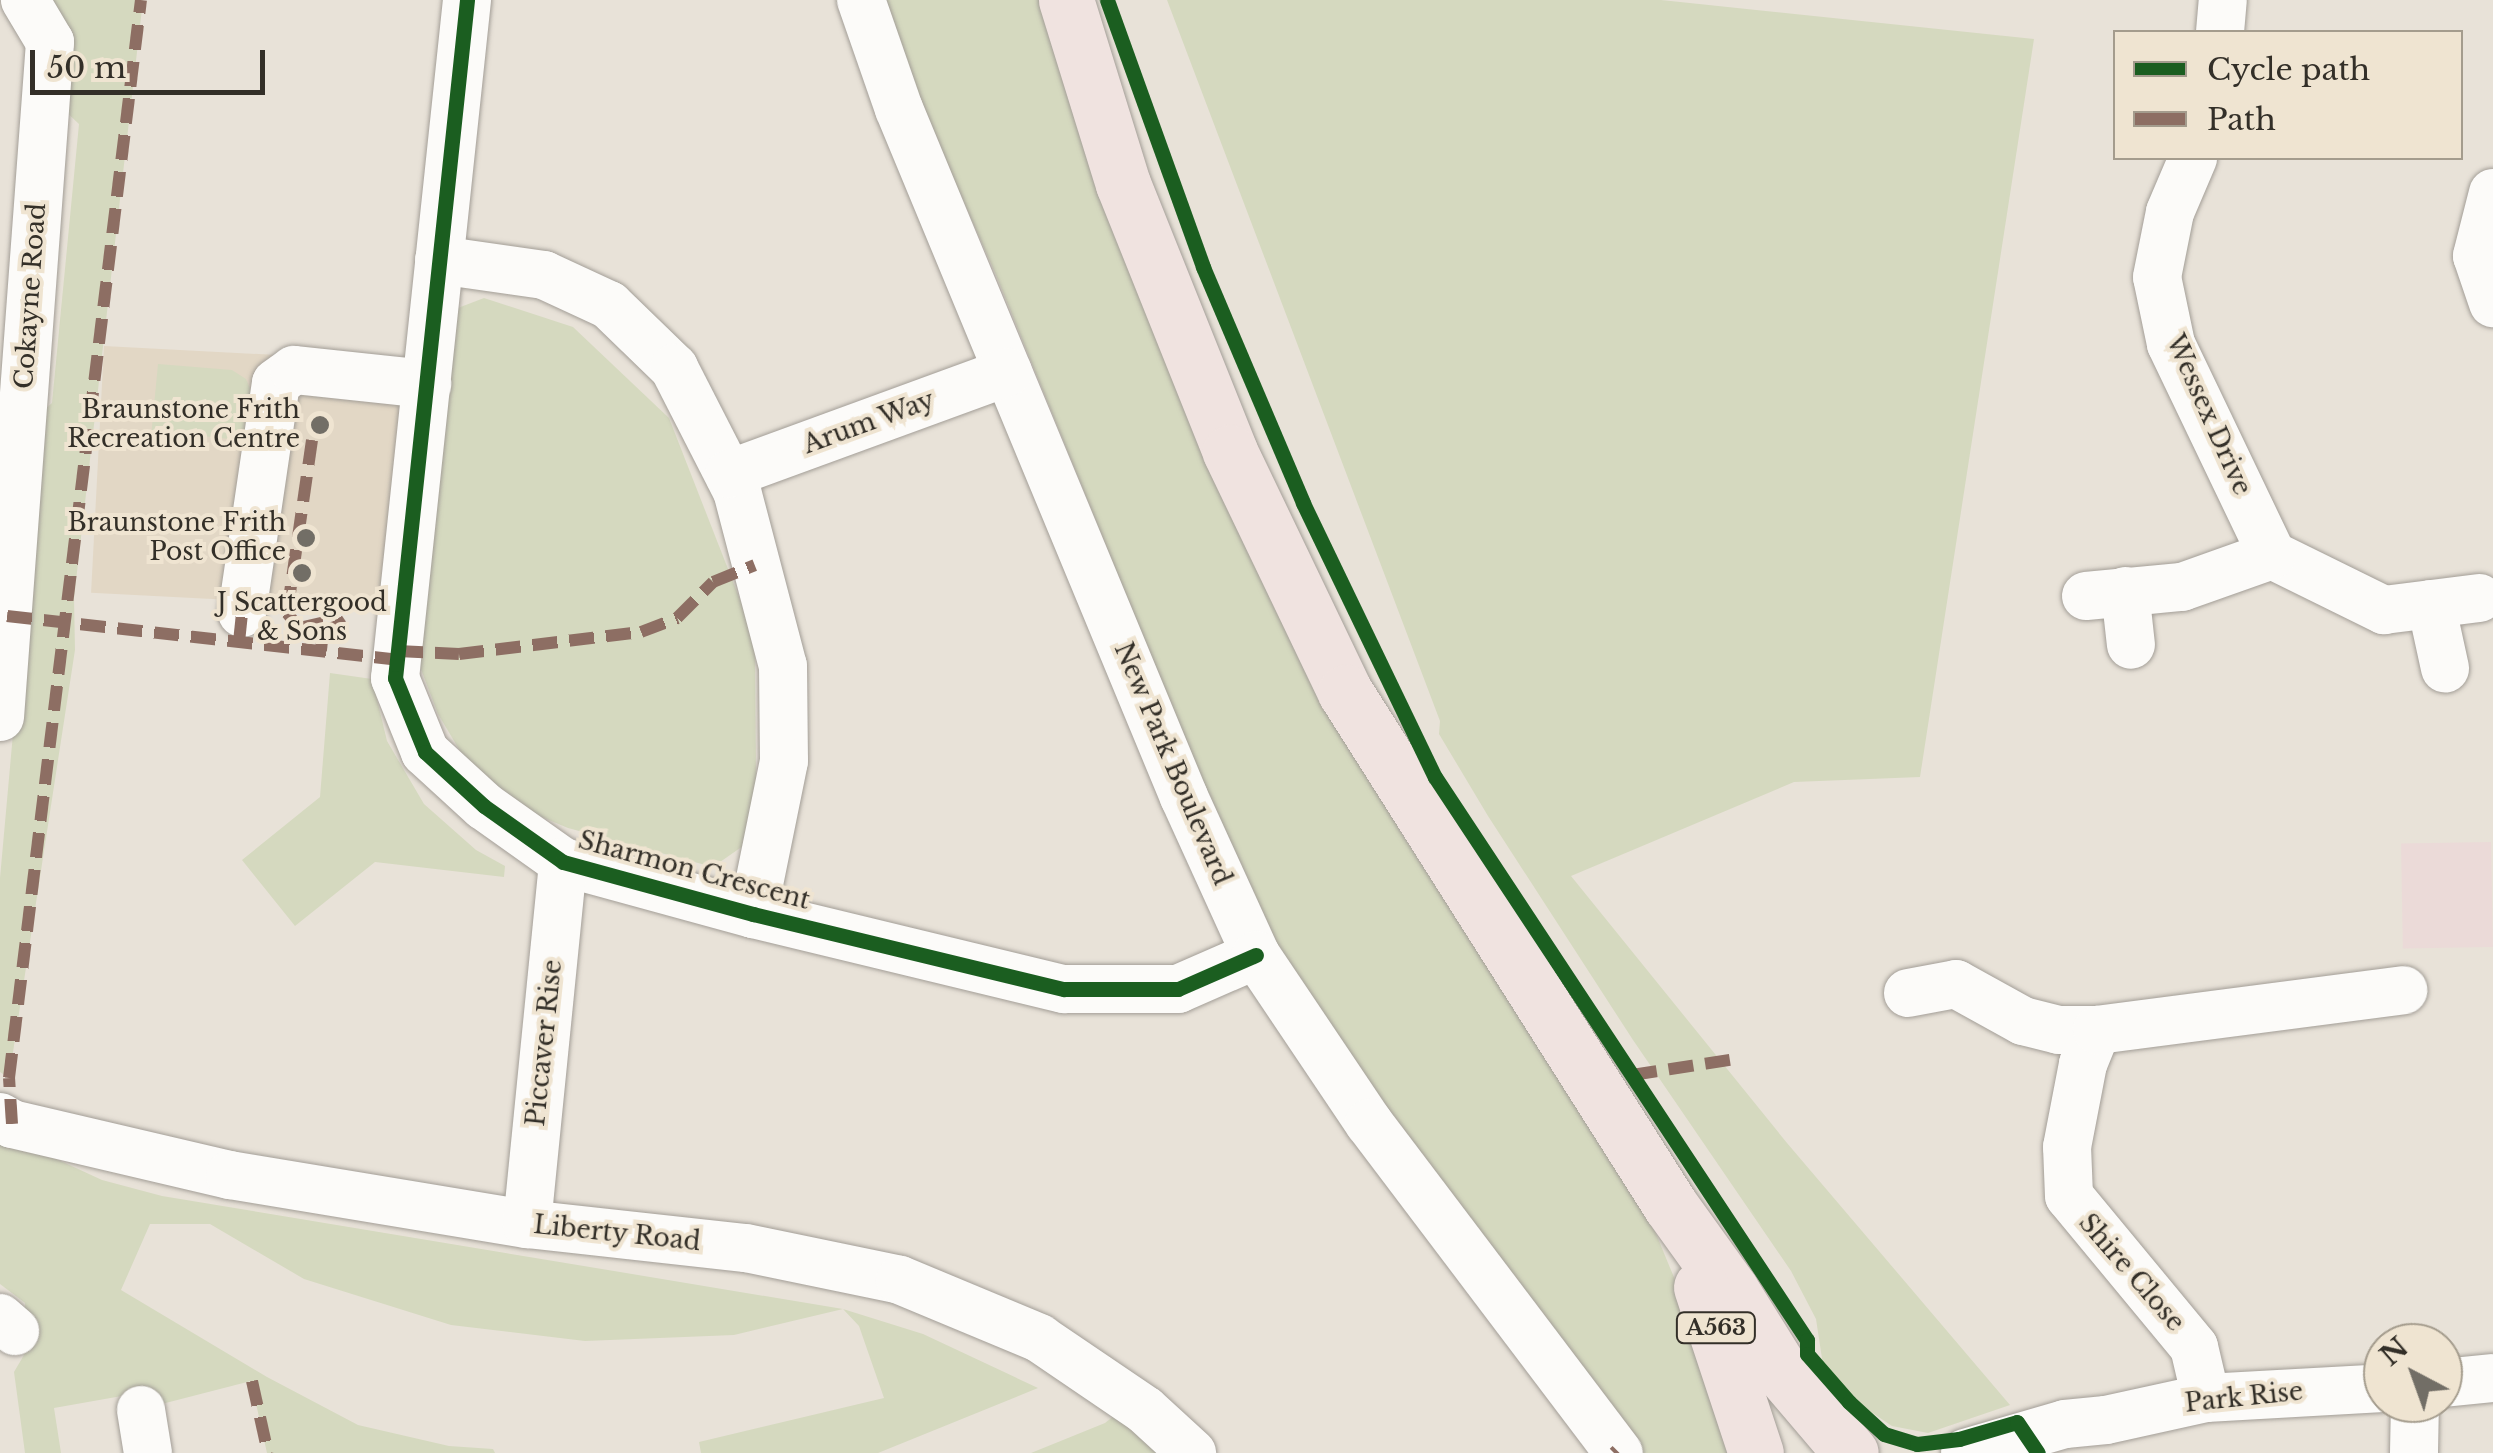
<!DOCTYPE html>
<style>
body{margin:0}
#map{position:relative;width:2493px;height:1453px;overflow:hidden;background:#e8e2d8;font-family:"Libre Baskerville",serif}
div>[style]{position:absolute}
.built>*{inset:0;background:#e2d7c5;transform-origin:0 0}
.industrial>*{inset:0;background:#ebdad8;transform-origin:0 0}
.green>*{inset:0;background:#d5d9bf}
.roads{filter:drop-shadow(0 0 2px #a39e97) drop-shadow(0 0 2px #a39e97)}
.minor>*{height:48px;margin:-24px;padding:0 24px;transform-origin:24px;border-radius:24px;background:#fcfbf9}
.highway>*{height:55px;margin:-27.5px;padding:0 27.5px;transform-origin:27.5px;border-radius:27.5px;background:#f0e3e0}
.quiet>*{height:12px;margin-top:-6px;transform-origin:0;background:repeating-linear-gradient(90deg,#8d6e63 0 25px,transparent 0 37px)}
.cycleway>*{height:15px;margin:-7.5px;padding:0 7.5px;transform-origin:7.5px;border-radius:7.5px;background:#1b5e20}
.dots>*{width:28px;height:28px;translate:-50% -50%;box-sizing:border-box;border:5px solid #efe4d1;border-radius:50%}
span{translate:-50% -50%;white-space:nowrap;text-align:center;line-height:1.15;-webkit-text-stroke:8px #efe4d1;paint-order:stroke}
.shield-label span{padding:2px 8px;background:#efe4d1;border:2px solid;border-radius:8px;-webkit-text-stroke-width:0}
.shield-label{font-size:22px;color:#332f28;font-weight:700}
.street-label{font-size:25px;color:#332f28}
.poi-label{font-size:25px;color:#332f28}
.right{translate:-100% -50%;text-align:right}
.legend{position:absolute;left:2113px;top:30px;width:350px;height:130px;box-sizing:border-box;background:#efe4d1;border:2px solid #a49c8d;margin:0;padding:12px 18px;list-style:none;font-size:30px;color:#332f28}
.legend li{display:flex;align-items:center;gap:20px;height:50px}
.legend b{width:50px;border:2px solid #a49c8d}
.north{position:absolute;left:2363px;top:1323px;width:100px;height:100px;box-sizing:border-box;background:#efe4d1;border:2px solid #a49c8d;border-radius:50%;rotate:319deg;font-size:28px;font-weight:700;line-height:40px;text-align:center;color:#332f28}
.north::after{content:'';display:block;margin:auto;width:35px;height:45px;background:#726e66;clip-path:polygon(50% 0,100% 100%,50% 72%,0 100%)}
.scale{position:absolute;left:30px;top:50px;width:235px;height:45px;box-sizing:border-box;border:5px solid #332f28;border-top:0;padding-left:12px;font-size:30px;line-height:35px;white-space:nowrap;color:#332f28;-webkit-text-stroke:8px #efe4d1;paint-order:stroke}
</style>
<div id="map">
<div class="built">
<i style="left:104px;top:346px;width:307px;height:247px;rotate:3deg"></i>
</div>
<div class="industrial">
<i style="left:2491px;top:842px;width:105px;height:90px;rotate:89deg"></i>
</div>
<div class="green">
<i style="clip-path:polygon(46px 0,143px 0,74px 598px,75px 650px,9px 1078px,0 1072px,0 878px,42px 412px,52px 403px,79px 124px,64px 110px)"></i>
<i style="clip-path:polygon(884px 0,1045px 0,1238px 502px,1400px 831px,1555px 1073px,1642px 1200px,1702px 1345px,1732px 1453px,1635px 1453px,1268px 944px,996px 275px,900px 57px)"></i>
<i style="clip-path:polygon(1167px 0,1661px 0,2034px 39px,1920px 777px,1794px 782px,1571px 876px,1787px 1143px,2010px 1405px,1928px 1433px,1892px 1426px,1859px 1404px,1823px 1365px,1816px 1319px,1791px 1271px,1633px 1040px,1488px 816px,1439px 734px,1440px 721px)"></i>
<i style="clip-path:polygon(484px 298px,573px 327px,669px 418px,755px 638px,756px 784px,750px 841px,713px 867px,568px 828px,532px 813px,466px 761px,438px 714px,419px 664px,458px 308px)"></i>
<i style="clip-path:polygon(158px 364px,232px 370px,246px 379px,252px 393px,245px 446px,229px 444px,229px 439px,194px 435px,193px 441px,151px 437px)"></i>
<i style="clip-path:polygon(330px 673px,372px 679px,387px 741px,424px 804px,476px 850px,505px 866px,504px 877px,375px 862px,295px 926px,242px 860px,320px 797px)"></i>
<i style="clip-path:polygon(0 1133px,102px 1180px,162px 1196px,843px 1309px,923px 1334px,1038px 1388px,878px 1453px,701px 1453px,699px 1442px,884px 1398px,859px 1326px,843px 1309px,734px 1335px,585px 1341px,451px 1325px,304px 1279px,210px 1224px,150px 1224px,121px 1290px,267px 1377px,358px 1425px,449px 1446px,493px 1449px,495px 1453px,267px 1453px,251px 1381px,154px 1406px,150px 1391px,54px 1408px,61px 1453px,25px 1453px,14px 1372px,24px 1355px,25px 1303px,0 1284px)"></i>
<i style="clip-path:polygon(1115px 1415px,1160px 1453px,1031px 1453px,1105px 1423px)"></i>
</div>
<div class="roads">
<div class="minor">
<i style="left:467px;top:0;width:682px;rotate:96.06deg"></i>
<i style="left:395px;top:678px;width:80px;rotate:67.9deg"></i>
<i style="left:425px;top:752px;width:80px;rotate:42.5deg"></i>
<i style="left:484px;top:806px;width:97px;rotate:35.3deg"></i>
<i style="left:563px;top:862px;width:197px;rotate:15.3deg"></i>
<i style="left:753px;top:914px;width:320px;rotate:13.6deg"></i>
<i style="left:1064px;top:989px;width:114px"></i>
<i style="left:1178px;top:989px;width:85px;rotate:-23.6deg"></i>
<i style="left:861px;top:0;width:115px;rotate:70.8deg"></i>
<i style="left:899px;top:109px;width:745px;rotate:67.5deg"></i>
<i style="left:1184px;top:797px;width:174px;rotate:65.5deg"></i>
<i style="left:1256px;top:955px;width:202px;rotate:56.1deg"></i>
<i style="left:1369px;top:1123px;width:414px;rotate:52.9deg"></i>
<i style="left:2220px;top:32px;width:32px;rotate:-85deg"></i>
<i style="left:2493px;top:193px;width:65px;rotate:104.3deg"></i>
<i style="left:2477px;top:256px;width:50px;rotate:71.2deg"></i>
<i style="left:439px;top:260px;width:106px;rotate:8.1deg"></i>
<i style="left:544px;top:275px;width:72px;rotate:24.8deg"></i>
<i style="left:609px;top:305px;width:91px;rotate:44.1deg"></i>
<i style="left:674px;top:368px;width:138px;rotate:62.9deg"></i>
<i style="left:737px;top:491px;width:181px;rotate:75.3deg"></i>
<i style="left:783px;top:666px;width:95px;rotate:89.4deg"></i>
<i style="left:784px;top:761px;width:156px;rotate:101.5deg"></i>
<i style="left:729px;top:474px;width:297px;rotate:-20.1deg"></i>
<i style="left:2272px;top:555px;width:125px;rotate:26.2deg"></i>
<i style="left:2384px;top:610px;width:96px;rotate:-7.2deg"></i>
<i style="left:2125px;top:591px;width:54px;rotate:83.7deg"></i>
<i style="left:2086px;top:596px;width:96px;rotate:-5.4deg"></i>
<i style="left:2182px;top:587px;width:96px;rotate:-19.6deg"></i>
<i style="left:2272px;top:555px;width:234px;rotate:-115.6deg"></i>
<i style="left:2171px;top:344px;width:68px;rotate:-101.8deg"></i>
<i style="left:2157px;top:277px;width:66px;rotate:-78.7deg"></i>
<i style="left:2170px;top:212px;width:59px;rotate:-66.9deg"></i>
<i style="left:2431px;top:604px;width:66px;rotate:77.7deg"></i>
<i style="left:242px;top:613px;width:232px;rotate:-81.6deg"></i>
<i style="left:276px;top:383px;width:22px;rotate:-36deg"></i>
<i style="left:294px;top:370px;width:134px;rotate:6deg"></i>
<i style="left:0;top:717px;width:677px;rotate:-85.76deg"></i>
<i style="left:50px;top:42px;width:49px;rotate:-120.8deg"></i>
<i style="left:1908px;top:993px;width:49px;rotate:-10.6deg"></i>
<i style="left:1956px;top:984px;width:77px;rotate:28.9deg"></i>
<i style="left:2023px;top:1021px;width:37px;rotate:14deg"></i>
<i style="left:2059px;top:1030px;width:38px"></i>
<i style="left:0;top:1117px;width:14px;rotate:30deg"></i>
<i style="left:12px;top:1124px;width:224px;rotate:13.2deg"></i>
<i style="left:230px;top:1175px;width:301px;rotate:9.4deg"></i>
<i style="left:527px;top:1224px;width:220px;rotate:6.3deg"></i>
<i style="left:746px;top:1248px;width:157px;rotate:11.7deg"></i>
<i style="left:900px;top:1280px;width:151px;rotate:22.6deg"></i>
<i style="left:1039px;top:1338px;width:128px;rotate:34.2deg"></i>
<i style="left:1145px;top:1410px;width:64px;rotate:42.5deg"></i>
<i style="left:527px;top:1224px;width:364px;rotate:-84.3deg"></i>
<i style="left:0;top:1318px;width:20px;rotate:41deg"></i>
<i style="left:2443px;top:1383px;width:50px;rotate:-5.7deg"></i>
<i style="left:2206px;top:1398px;width:52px;rotate:-103.2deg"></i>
<i style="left:2194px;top:1347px;width:196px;rotate:-129.6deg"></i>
<i style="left:2069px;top:1196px;width:49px;rotate:-92.3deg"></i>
<i style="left:2067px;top:1147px;width:85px;rotate:-79.1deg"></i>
<i style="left:2083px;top:1064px;width:37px;rotate:-68deg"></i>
<i style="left:2097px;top:1030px;width:309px;rotate:-7.4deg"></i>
<i style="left:141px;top:1410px;width:44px;rotate:80.8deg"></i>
<i style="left:1965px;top:1453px;width:104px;rotate:-16.2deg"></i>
<i style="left:2065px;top:1424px;width:41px;rotate:-5.6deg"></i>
<i style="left:2106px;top:1420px;width:102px;rotate:-12.4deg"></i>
<i style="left:2206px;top:1398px;width:177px;rotate:-3.2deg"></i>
<i style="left:2414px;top:1453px;width:50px;rotate:-88.9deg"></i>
</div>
<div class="highway">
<i style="left:1066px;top:0;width:193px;rotate:72.8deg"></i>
<i style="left:1123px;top:184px;width:289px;rotate:68.2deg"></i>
<i style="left:1230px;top:452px;width:266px;rotate:64.4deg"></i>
<i style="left:1345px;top:692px;width:607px;rotate:57.64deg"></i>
<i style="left:1670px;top:1205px;width:105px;rotate:54.3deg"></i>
<i style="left:1731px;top:1290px;width:97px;rotate:58.1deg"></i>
<i style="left:1782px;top:1372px;width:106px;rotate:49.6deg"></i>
<i style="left:1701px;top:1287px;width:175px;rotate:71.7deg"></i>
</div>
</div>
<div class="quiet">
<i style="left:312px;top:440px;width:175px;rotate:98.2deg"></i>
<i style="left:287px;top:613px;width:19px;rotate:51deg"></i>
<i style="left:299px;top:628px;width:39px;rotate:-13deg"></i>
<i style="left:337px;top:619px;width:7px;rotate:56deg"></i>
<i style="left:341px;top:625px;width:19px;rotate:162deg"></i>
<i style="left:323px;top:631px;width:20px;rotate:96deg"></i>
<i style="left:7px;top:616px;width:393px;rotate:6.4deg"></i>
<i style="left:239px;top:642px;width:29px;rotate:-84deg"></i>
<i style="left:398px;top:651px;width:61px;rotate:2.8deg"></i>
<i style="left:459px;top:654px;width:183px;rotate:-6.9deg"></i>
<i style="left:641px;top:632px;width:39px;rotate:-21deg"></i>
<i style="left:677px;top:618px;width:51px;rotate:-45deg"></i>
<i style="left:713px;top:582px;width:45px;rotate:-22deg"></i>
<i style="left:1632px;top:1075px;width:104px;rotate:-8.8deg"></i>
<i style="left:12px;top:1124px;width:46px;rotate:-93.7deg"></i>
<i style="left:9px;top:1078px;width:1086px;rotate:-83.02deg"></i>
<i style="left:252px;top:1381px;width:74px;rotate:77.5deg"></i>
<i style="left:1614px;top:1453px;width:4px;rotate:-45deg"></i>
</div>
<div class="cycleway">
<i style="left:467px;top:0;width:682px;rotate:96.06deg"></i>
<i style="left:395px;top:678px;width:80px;rotate:67.9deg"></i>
<i style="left:425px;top:752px;width:80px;rotate:42.5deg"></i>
<i style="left:484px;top:806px;width:97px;rotate:35.3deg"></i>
<i style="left:563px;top:862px;width:197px;rotate:15.3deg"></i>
<i style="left:753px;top:914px;width:320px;rotate:13.6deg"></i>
<i style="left:1064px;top:989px;width:114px"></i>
<i style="left:1178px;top:989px;width:85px;rotate:-23.6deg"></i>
<i style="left:1107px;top:0;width:284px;rotate:70.2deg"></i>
<i style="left:1203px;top:267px;width:256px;rotate:67deg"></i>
<i style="left:1303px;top:503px;width:304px;rotate:64.3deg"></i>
<i style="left:1435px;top:777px;width:675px;rotate:56.55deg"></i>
<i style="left:1807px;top:1340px;width:14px;rotate:90deg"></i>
<i style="left:1807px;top:1354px;width:64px;rotate:48.8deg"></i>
<i style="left:1849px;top:1402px;width:47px;rotate:42.4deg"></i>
<i style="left:1884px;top:1434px;width:34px;rotate:17deg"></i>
<i style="left:1917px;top:1444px;width:42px;rotate:-6.8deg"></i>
<i style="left:1959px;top:1439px;width:60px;rotate:-16.3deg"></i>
<i style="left:2017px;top:1422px;width:37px;rotate:56deg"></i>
</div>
<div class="dots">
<i style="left:320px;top:425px;background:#726e66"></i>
<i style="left:306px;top:538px;background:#726e66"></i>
<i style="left:302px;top:573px;background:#726e66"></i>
</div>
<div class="shield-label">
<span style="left:1716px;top:1328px">A563</span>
</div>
<div class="street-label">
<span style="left:31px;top:296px;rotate:-86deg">Cokayne Road</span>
<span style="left:2208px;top:415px;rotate:66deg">Wessex Drive</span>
<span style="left:869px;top:423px;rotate:-20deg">Arum Way</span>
<span style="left:1172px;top:764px;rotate:67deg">New Park Boulevard</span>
<span style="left:694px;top:871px;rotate:15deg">Sharmon Crescent</span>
<span style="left:545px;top:1043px;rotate:-84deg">Piccaver Rise</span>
<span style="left:617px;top:1234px;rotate:6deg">Liberty Road</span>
<span style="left:2131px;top:1273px;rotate:49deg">Shire Close</span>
<span style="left:2244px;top:1398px;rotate:-6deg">Park Rise</span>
</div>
<div class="poi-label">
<span class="right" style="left:300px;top:425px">Braunstone Frith<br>Recreation Centre</span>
<span class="right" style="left:286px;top:538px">Braunstone Frith<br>Post Office</span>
<span style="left:302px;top:618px">J Scattergood<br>&amp; Sons</span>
</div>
<ul class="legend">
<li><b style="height:12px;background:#1b5e20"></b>Cycle path</li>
<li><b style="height:12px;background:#8d6e63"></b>Path</li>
</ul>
<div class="north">N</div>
<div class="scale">50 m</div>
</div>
